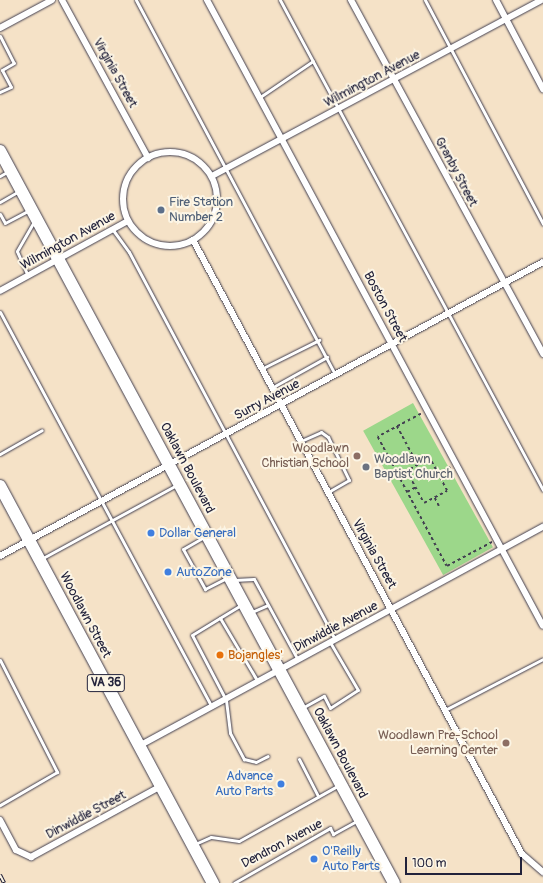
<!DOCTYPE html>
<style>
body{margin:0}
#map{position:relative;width:543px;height:883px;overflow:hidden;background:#f5e2c7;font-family:Pangolin,sans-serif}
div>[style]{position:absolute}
.green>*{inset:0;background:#9cd78a;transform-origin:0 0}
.path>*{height:1.5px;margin-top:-0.75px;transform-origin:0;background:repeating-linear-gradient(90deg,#423f50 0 3px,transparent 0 6px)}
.roads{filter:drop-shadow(0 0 1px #423f50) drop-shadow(0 0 1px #423f50)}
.lane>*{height:3px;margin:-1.5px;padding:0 1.5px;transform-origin:1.5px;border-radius:1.5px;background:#fff}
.street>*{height:6px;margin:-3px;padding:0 3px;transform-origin:3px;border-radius:3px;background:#fff}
.street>.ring{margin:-3px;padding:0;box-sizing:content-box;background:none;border:6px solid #fff;border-radius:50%}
.highway>*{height:12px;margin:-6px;padding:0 6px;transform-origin:6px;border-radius:6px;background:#fff}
.rail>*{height:4px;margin-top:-2px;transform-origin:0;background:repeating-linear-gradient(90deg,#fcf5e5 0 8px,#22223b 0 16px);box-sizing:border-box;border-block:1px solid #22223b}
.dots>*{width:11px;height:11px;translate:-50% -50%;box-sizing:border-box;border:2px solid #fcf5e5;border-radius:50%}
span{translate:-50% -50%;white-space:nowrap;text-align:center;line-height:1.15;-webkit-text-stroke:4px #fcf5e5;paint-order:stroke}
.shield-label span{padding:1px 3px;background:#fcf5e5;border:1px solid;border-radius:3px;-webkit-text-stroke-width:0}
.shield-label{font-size:12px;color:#22223b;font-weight:700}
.street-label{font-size:13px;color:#22223b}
.service-label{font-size:13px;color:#4e5e75}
.left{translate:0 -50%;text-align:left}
.education-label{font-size:13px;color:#785e54}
.right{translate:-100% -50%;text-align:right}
.worship-label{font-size:13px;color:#5b616d}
.shop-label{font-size:13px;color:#366cbe}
.food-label{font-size:13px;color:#c56008}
.scale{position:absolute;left:405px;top:857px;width:117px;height:18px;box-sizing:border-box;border:2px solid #22223b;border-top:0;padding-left:5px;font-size:12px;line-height:14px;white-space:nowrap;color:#22223b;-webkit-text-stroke:3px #fcf5e5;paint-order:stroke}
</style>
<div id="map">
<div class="green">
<i style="left:413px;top:403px;width:165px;height:57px;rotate:61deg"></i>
</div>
<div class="path">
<i style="left:421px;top:414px;width:49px;rotate:151.9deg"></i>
<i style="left:378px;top:437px;width:146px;rotate:61.9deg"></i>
<i style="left:447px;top:566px;width:51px;rotate:-28.1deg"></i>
<i style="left:397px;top:426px;width:44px;rotate:61.7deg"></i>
<i style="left:418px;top:465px;width:13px;rotate:151deg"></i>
<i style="left:407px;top:471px;width:36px;rotate:62deg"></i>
<i style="left:424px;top:503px;width:26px;rotate:-28deg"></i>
<i style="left:447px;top:491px;width:36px;rotate:-118deg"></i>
<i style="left:430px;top:459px;width:13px;rotate:153deg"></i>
<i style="left:438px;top:474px;width:14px;rotate:-30deg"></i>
<i style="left:407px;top:492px;width:10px;rotate:-29deg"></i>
<i style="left:435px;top:498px;width:9px;rotate:63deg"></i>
</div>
<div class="roads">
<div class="lane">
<i style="left:136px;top:0;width:424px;rotate:62deg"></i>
<i style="left:280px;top:0;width:556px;rotate:61.78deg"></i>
<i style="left:425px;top:0;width:253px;rotate:62.2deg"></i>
<i style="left:0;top:36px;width:30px;rotate:63deg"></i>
<i style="left:14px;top:63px;width:14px;rotate:150deg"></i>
<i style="left:2px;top:70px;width:19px;rotate:62deg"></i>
<i style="left:11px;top:87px;width:12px;rotate:156deg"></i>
<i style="left:260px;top:97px;width:64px;rotate:-34.2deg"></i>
<i style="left:0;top:176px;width:8px;rotate:-30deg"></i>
<i style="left:0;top:202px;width:22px;rotate:-30deg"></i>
<i style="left:0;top:214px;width:10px;rotate:61deg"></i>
<i style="left:5px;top:223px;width:27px;rotate:-28deg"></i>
<i style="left:113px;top:230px;width:27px;rotate:54deg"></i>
<i style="left:129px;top:252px;width:438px;rotate:62deg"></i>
<i style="left:28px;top:276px;width:27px;rotate:-114deg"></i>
<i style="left:17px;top:251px;width:34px;rotate:-60deg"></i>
<i style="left:0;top:312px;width:448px;rotate:61.8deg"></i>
<i style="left:263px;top:368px;width:63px;rotate:-26.6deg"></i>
<i style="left:273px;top:387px;width:62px;rotate:-29.1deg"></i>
<i style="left:301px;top:441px;width:22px;rotate:-24deg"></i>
<i style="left:321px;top:432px;width:9px;rotate:36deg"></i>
<i style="left:328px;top:437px;width:48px;rotate:64deg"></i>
<i style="left:349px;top:480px;width:24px;rotate:150deg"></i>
<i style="left:0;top:454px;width:48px;rotate:-29.7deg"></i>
<i style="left:204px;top:537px;width:24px;rotate:150deg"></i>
<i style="left:183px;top:549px;width:46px;rotate:61.2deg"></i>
<i style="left:205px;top:589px;width:25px;rotate:-27deg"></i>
<i style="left:41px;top:559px;width:155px;rotate:-28.6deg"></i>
<i style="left:234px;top:580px;width:20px;rotate:-3deg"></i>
<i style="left:254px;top:579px;width:92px;rotate:61.5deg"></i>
<i style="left:241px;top:605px;width:57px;rotate:148.5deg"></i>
<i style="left:192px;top:635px;width:73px;rotate:62.4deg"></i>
<i style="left:226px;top:700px;width:33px;rotate:83deg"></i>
<i style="left:230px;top:733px;width:30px;rotate:62deg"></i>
<i style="left:244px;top:759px;width:12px;rotate:14deg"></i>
<i style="left:256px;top:762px;width:13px;rotate:-27deg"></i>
<i style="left:252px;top:612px;width:17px;rotate:-24deg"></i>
<i style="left:220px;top:618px;width:74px;rotate:59.3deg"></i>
<i style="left:0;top:660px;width:126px;rotate:63deg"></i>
<i style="left:57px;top:772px;width:66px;rotate:149.9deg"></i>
<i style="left:302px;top:708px;width:25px;rotate:-29deg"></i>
<i style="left:324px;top:696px;width:13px;rotate:63deg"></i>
<i style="left:330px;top:708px;width:33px;rotate:-33deg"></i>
<i style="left:358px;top:690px;width:56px;rotate:-120.3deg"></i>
<i style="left:445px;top:710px;width:110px;rotate:-27.5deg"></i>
<i style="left:299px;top:759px;width:42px;rotate:62.8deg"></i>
<i style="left:195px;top:844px;width:17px;rotate:-24deg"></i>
<i style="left:211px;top:837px;width:28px;rotate:8deg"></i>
<i style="left:239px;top:841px;width:115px;rotate:-29.2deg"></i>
<i style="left:234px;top:883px;width:111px;rotate:-29.8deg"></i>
<i style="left:330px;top:828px;width:7px;rotate:63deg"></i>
<i style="left:333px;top:834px;width:29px;rotate:-29deg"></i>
</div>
<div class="street">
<i style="left:62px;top:0;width:180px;rotate:61.4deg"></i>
<i style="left:207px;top:0;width:710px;rotate:61.78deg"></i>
<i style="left:351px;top:0;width:403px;rotate:61.5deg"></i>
<i style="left:496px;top:0;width:101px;rotate:62.2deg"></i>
<i style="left:0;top:28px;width:59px;rotate:-28.3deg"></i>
<i class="ring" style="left:123px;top:152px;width:88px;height:88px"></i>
<i style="left:212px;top:176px;width:373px;rotate:-28.1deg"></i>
<i style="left:193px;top:240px;width:697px;rotate:61.82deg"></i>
<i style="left:522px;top:854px;width:28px;rotate:41deg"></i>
<i style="left:0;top:291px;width:144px;rotate:-28.7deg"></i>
<i style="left:0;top:556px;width:617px;rotate:-28.43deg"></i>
<i style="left:139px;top:746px;width:460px;rotate:-28.5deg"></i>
<i style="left:0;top:820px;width:34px;rotate:62deg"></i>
<i style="left:16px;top:850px;width:17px;rotate:25deg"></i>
<i style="left:31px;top:857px;width:148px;rotate:-28.6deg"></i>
</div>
<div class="highway">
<i style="left:0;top:151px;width:831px;rotate:61.71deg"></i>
<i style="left:0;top:486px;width:451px;rotate:61.8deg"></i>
</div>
</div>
<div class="rail">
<i style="left:0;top:875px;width:9px;rotate:63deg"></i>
</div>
<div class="dots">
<i style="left:161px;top:210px;background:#5c6f8a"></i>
<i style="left:357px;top:456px;background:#8d6e63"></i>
<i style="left:366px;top:467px;background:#6b7280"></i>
<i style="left:151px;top:533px;background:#3f7fe0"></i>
<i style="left:168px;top:572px;background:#3f7fe0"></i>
<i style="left:220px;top:655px;background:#e8710a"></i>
<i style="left:506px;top:743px;background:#8d6e63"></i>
<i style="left:281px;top:784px;background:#3f7fe0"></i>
<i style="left:314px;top:859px;background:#3f7fe0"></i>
</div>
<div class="shield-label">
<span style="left:106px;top:683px">VA 36</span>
</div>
<div class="street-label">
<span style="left:115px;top:73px;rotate:61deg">Virginia Street</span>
<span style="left:372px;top:79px;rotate:-28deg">Wilmington Avenue</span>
<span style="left:456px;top:172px;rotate:62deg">Granby Street</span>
<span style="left:68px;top:241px;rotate:-29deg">Wilmington Avenue</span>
<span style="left:385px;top:307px;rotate:62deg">Boston Street</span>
<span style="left:267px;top:400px;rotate:-28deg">Surry Avenue</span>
<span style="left:187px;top:468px;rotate:62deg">Oaklawn Boulevard</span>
<span style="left:374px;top:554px;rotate:61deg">Virginia Street</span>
<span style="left:85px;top:615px;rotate:62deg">Woodlawn Street</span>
<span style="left:336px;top:627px;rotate:-28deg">Dinwiddie Avenue</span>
<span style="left:340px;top:753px;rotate:62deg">Oaklawn Boulevard</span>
<span style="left:86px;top:815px;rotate:-28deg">Dinwiddie Street</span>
<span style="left:282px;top:844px;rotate:-28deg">Dendron Avenue</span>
</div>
<div class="service-label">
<span class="left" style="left:169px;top:210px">Fire Station<br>Number 2</span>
</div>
<div class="education-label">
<span class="right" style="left:349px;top:456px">Woodlawn<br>Christian School</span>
<span class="right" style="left:498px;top:743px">Woodlawn Pre-School<br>Learning Center</span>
</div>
<div class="worship-label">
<span class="left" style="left:374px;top:467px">Woodlawn<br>Baptist Church</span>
</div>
<div class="shop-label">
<span class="left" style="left:159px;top:533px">Dollar General</span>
<span class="left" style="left:176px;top:572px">AutoZone</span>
<span class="right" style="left:273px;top:784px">Advance<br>Auto Parts</span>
<span class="left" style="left:322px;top:859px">O'Reilly<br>Auto Parts</span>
</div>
<div class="food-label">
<span class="left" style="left:228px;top:655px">Bojangles'</span>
</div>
<div class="scale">100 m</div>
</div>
